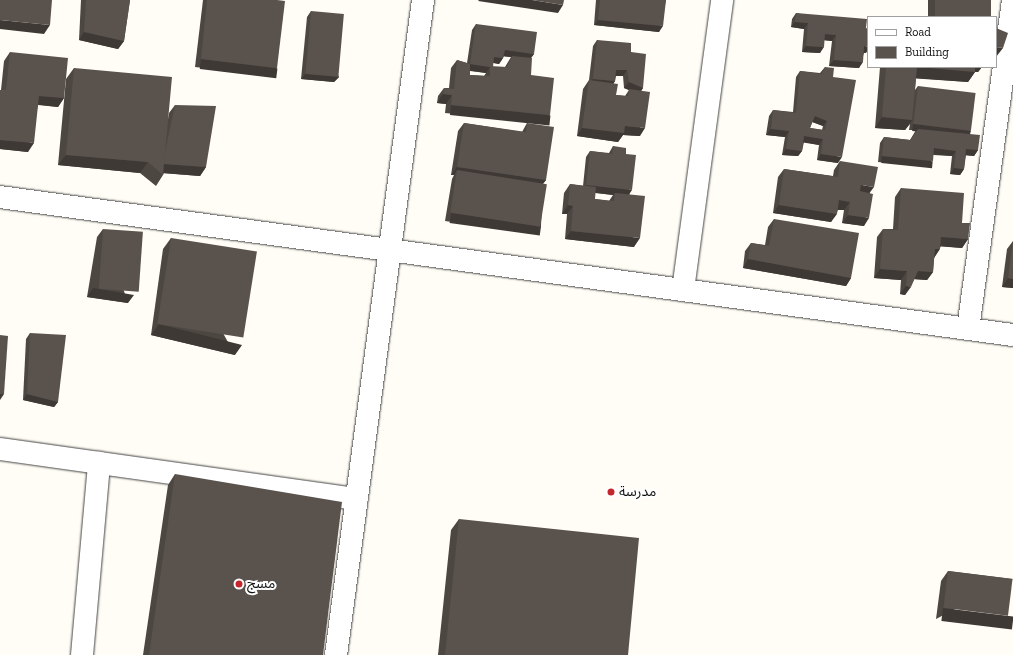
<!DOCTYPE html>
<meta charset="utf-8">
<style>
body{margin:0}
#map{position:relative;width:1013px;height:655px;overflow:hidden;background:#fffdf5;font-family:"Zilla Slab","Noto Sans Arabic",serif}
div>[style]{position:absolute}
.roads{filter:drop-shadow(0 0 1px #444) drop-shadow(0 0 1px #444)}
.minor>*{height:22px;margin:-11px;padding:0 11px;transform-origin:11px;border-radius:11px;background:#fff}
.wall>*{inset:0;background:#4d4742;transform-origin:0 0}
.shaded-wall>*{inset:0;background:#3f3936;transform-origin:0 0}
.building>*{inset:0;background:#5a524d;transform-origin:0 0}
.dots>*{width:11px;height:11px;translate:-50% -50%;box-sizing:border-box;border:2px solid #fff;border-radius:50%}
span{translate:-50% -50%;white-space:nowrap;text-align:center;line-height:1.15;-webkit-text-stroke:4px #fff;paint-order:stroke}
.poi-label{font-size:14px;color:#111}
.left{translate:0 -50%;text-align:left}
.legend{position:absolute;left:867px;top:16px;width:130px;height:52px;box-sizing:border-box;background:#fff;border:1px solid #a0a0a0;margin:0;padding:5px 7px;list-style:none;font-size:12px;color:#111}
.legend li{display:flex;align-items:center;gap:8px;height:20px}
.legend b{width:20px;border:1px solid #a0a0a0}
</style>
<div id="map">
<div class="roads">
<div class="minor">
<i style="left:0;top:197px;width:1022px;rotate:7.76deg"></i>
<i style="left:683px;top:290px;width:293px;rotate:-82.3deg"></i>
<i style="left:968px;top:329px;width:332px;rotate:-82.2deg"></i>
<i style="left:0;top:449px;width:360px;rotate:8deg"></i>
<i style="left:82px;top:655px;width:193px;rotate:-84.9deg"></i>
<i style="left:336px;top:655px;width:661px;rotate:-82.43deg"></i>
</div>
</div>
<div class="wall">
<i style="clip-path:polygon(81px 0,130px 0,124px 41px,118px 49px,79px 40px)"></i>
<i style="clip-path:polygon(203px 0,277px 0,277px 68px,271px 76px,195px 67px)"></i>
<i style="clip-path:polygon(596px 0,666px 0,659px 32px,594px 25px)"></i>
<i style="left:928px;top:0;width:63px;height:17px"></i>
<i style="clip-path:polygon(311px 11px,339px 77px,334px 82px,301px 79px,307px 17px)"></i>
<i style="clip-path:polygon(796px 13px,866px 28px,866px 53px,864px 53px,859px 68px,829px 66px,832px 41px,824px 40px,820px 53px,802px 52px,804px 29px,791px 27px,792px 19px)"></i>
<i style="clip-path:polygon(evenodd,476px 24px,534px 54px,531px 58px,531px 75px,550px 115px,544px 123px,445px 113px,446px 104px,437px 103px,438px 96px,444px 88px,449px 88px,451px 68px,457px 60px,467px 63px,472px 30px,476px 24px,504px 56px,511px 57px,505px 67px,493px 67px,493px 63px,499px 64px,503px 58px,504px 56px,476px 24px,470px 71px,486px 73px,484px 76px,470px 75px,470px 71px)"></i>
<i style="clip-path:polygon(evenodd,597px 40px,631px 52px,643px 88px,641px 91px,640px 136px,623px 135px,618px 142px,577px 136px,583px 89px,589px 80px,593px 46px,597px 40px,616px 76px,623px 76px,624px 88px,629px 90px,625px 96px,616px 95px,613px 84px,615px 81px,616px 76px)"></i>
<i style="clip-path:polygon(10px 52px,64px 98px,58px 107px,38px 105px,28px 152px,0 149px,0 90px,1px 90px,4px 61px)"></i>
<i style="clip-path:polygon(evenodd,825px 67px,833px 77px,838px 163px,817px 160px,819px 145px,804px 142px,802px 151px,798px 156px,782px 155px,785px 137px,766px 135px,769px 116px,773px 110px,793px 112px,796px 77px,800px 71px,820px 73px,825px 67px,812px 122px,823px 126px,822px 130px,810px 128px,812px 122px)"></i>
<i style="clip-path:polygon(880px 67px,982px 67px,978px 72px,975px 72px,968px 82px,916px 78px,915px 90px,918px 86px,971px 131px,969px 134px,978px 150px,974px 156px,966px 155px,964px 169px,960px 175px,950px 174px,952px 156px,933px 155px,929px 167px,878px 162px,880px 143px,884px 137px,910px 140px,916px 130px,909px 130px,910px 124px,905px 130px,875px 128px)"></i>
<i style="clip-path:polygon(74px 68px,168px 119px,169px 113px,175px 105px,206px 167px,200px 176px,164px 173px,163px 175px,156px 186px,140px 173px,58px 165px,66px 79px)"></i>
<i style="clip-path:polygon(464px 123px,522px 132px,527px 123px,546px 180px,543px 183px,541px 226px,535px 234px,445px 221px,452px 179px,454px 175px,451px 175px,458px 131px)"></i>
<i style="clip-path:polygon(evenodd,613px 146px,626px 154px,634px 247px,565px 239px,567px 214px,562px 214px,564px 193px,570px 184px,583px 186px,586px 157px,590px 151px,609px 153px,613px 146px,595px 193px,613px 195px,609px 201px,595px 199px,595px 193px)"></i>
<i style="clip-path:polygon(840px 161px,870px 193px,864px 226px,842px 223px,844px 210px,838px 210px,831px 222px,773px 213px,778px 177px,784px 169px,833px 176px,834px 170px)"></i>
<i style="clip-path:polygon(901px 188px,962px 223px,968px 239px,962px 248px,941px 246px,934px 258px,933px 272px,927px 280px,914px 279px,905px 295px,900px 294px,901px 280px,874px 278px,877px 237px,883px 229px,893px 229px,895px 197px)"></i>
<i style="clip-path:polygon(774px 219px,851px 278px,846px 286px,743px 268px,745px 251px,751px 243px,765px 245px,768px 227px)"></i>
<i style="clip-path:polygon(103px 229px,128px 303px,87px 297px,97px 237px)"></i>
<i style="clip-path:polygon(171px 238px,235px 355px,151px 335px,163px 249px)"></i>
<i style="clip-path:polygon(1013px 241px,1013px 288px,1002px 287px,1007px 249px)"></i>
<i style="clip-path:polygon(30px 333px,58px 402px,54px 407px,23px 400px,26px 339px)"></i>
<i style="clip-path:polygon(175px 474px,323px 655px,143px 655px,168px 485px)"></i>
<i style="clip-path:polygon(459px 519px,628px 655px,438px 655px,451px 530px)"></i>
<i style="clip-path:polygon(948px 571px,1013px 579px,936px 619px,941px 581px)"></i>
</div>
<div class="shaded-wall">
<i style="clip-path:polygon(479px 0,532px 0,563px 5px,558px 13px,478px 1px)"></i>
<i style="clip-path:polygon(0 20px,50px 25px,44px 34px,0 29px)"></i>
<i style="clip-path:polygon(598px 20px,663px 26px,659px 32px,594px 25px)"></i>
<i style="clip-path:polygon(795px 22px,808px 23px,804px 29px,791px 27px)"></i>
<i style="clip-path:polygon(84px 32px,124px 41px,118px 49px,79px 40px)"></i>
<i style="clip-path:polygon(825px 34px,836px 35px,832px 41px,821px 40px)"></i>
<i style="clip-path:polygon(806px 46px,824px 47px,820px 53px,802px 52px)"></i>
<i style="clip-path:polygon(864px 46px,868px 47px,868px 50px,866px 53px,860px 52px)"></i>
<i style="clip-path:polygon(996px 47px,1003px 48px,996px 57px)"></i>
<i style="clip-path:polygon(505px 50px,534px 54px,530px 59px,500px 56px)"></i>
<i style="clip-path:polygon(494px 57px,503px 58px,499px 64px,490px 62px)"></i>
<i style="left:201px;top:59px;width:77px;height:10px;rotate:7deg"></i>
<i style="clip-path:polygon(834px 60px,863px 62px,859px 68px,829px 66px)"></i>
<i style="clip-path:polygon(470px 64px,490px 67px,486px 73px,466px 70px)"></i>
<i style="clip-path:polygon(917px 67px,982px 67px,978px 72px,975px 72px,968px 82px,909px 78px)"></i>
<i style="clip-path:polygon(616px 70px,627px 70px,623px 76px,612px 76px)"></i>
<i style="clip-path:polygon(305px 74px,339px 77px,334px 82px,301px 79px)"></i>
<i style="clip-path:polygon(593px 79px,615px 81px,611px 87px,589px 85px)"></i>
<i style="clip-path:polygon(629px 82px,643px 88px,639px 94px,624px 88px)"></i>
<i style="clip-path:polygon(443px 94px,452px 95px,446px 104px,437px 103px)"></i>
<i style="clip-path:polygon(39px 96px,64px 98px,58px 107px,33px 104px)"></i>
<i style="left:451px;top:105px;width:100px;height:10px;rotate:6deg"></i>
<i style="clip-path:polygon(815px 116px,827px 121px,823px 126px,810px 121px)"></i>
<i style="clip-path:polygon(882px 117px,912px 120px,905px 130px,875px 128px)"></i>
<i style="left:913px;top:124px;width:58px;height:7px;rotate:7deg"></i>
<i style="clip-path:polygon(625px 126px,645px 128px,640px 136px,623px 135px,618px 142px,577px 136px,582px 128px)"></i>
<i style="clip-path:polygon(771px 129px,789px 131px,785px 137px,766px 135px)"></i>
<i style="clip-path:polygon(804px 136px,823px 139px,819px 145px,800px 142px)"></i>
<i style="clip-path:polygon(0 140px,34px 143px,28px 152px,0 149px)"></i>
<i style="clip-path:polygon(934px 148px,956px 151px,952px 156px,930px 154px)"></i>
<i style="clip-path:polygon(786px 149px,802px 151px,798px 156px,782px 155px)"></i>
<i style="clip-path:polygon(966px 149px,978px 150px,974px 156px,962px 155px)"></i>
<i style="clip-path:polygon(821px 154px,842px 157px,838px 163px,817px 160px)"></i>
<i style="clip-path:polygon(66px 155px,148px 162px,140px 173px,58px 165px)"></i>
<i style="left:882px;top:156px;width:51px;height:7px;rotate:6deg"></i>
<i style="clip-path:polygon(163px 164px,206px 167px,200px 176px,161px 173px)"></i>
<i style="clip-path:polygon(457px 167px,546px 180px,540px 188px,457px 170px,454px 175px,451px 175px)"></i>
<i style="clip-path:polygon(954px 168px,964px 169px,960px 175px,950px 174px)"></i>
<i style="clip-path:polygon(586px 185px,632px 190px,628px 196px,615px 193px,613px 195px,582px 191px)"></i>
<i style="clip-path:polygon(861px 185px,874px 187px,868px 195px,855px 193px)"></i>
<i style="clip-path:polygon(839px 200px,850px 202px,844px 210px,833px 209px)"></i>
<i style="clip-path:polygon(568px 205px,573px 206px,567px 214px,562px 214px)"></i>
<i style="clip-path:polygon(779px 205px,837px 214px,831px 222px,773px 213px)"></i>
<i style="left:451px;top:213px;width:91px;height:10px;rotate:8deg"></i>
<i style="clip-path:polygon(848px 215px,869px 218px,864px 226px,842px 223px)"></i>
<i style="clip-path:polygon(571px 231px,640px 238px,634px 247px,565px 239px)"></i>
<i style="clip-path:polygon(941px 237px,968px 239px,962px 248px,935px 246px)"></i>
<i style="clip-path:polygon(935px 249px,940px 249px,934px 258px,929px 257px)"></i>
<i style="clip-path:polygon(748px 259px,851px 278px,846px 286px,743px 268px)"></i>
<i style="clip-path:polygon(880px 269px,907px 271px,901px 280px,874px 278px)"></i>
<i style="clip-path:polygon(918px 271px,933px 272px,927px 280px,912px 279px)"></i>
<i style="clip-path:polygon(1008px 278px,1013px 279px,1013px 288px,1002px 287px)"></i>
<i style="clip-path:polygon(906px 286px,911px 287px,905px 295px,900px 294px)"></i>
<i style="clip-path:polygon(93px 288px,134px 295px,128px 303px,87px 297px)"></i>
<i style="clip-path:polygon(159px 324px,242px 345px,235px 355px,151px 335px)"></i>
<i style="clip-path:polygon(0 394px,4px 394px,0 400px)"></i>
<i style="clip-path:polygon(27px 394px,58px 402px,54px 407px,23px 400px)"></i>
<i style="left:943px;top:608px;width:71px;height:13px;rotate:7deg"></i>
</div>
<div class="building">
<i style="clip-path:polygon(0 0,52px 0,50px 25px,0 20px)"></i>
<i style="clip-path:polygon(86px 0,130px 0,124px 41px,84px 32px)"></i>
<i style="clip-path:polygon(207px 0,277px 0,285px 1px,277px 68px,201px 59px)"></i>
<i style="clip-path:polygon(532px 0,564px 0,563px 5px)"></i>
<i style="clip-path:polygon(600px 0,666px 0,663px 26px,598px 20px)"></i>
<i style="left:935px;top:0;width:56px;height:17px"></i>
<i style="left:311px;top:11px;width:33px;height:63px;rotate:5deg"></i>
<i style="clip-path:polygon(796px 13px,867px 19px,866px 28px,868px 29px,868px 47px,864px 46px,863px 62px,834px 60px,836px 35px,825px 34px,824px 47px,806px 46px,808px 23px,795px 22px)"></i>
<i style="clip-path:polygon(476px 24px,537px 32px,534px 54px,505px 50px,503px 58px,494px 57px,493px 67px,490px 66px,490px 67px,470px 64px)"></i>
<i style="clip-path:polygon(996px 28px,1008px 33px,1003px 48px,996px 47px)"></i>
<i style="clip-path:polygon(597px 40px,631px 43px,631px 52px,646px 54px,643px 88px,629px 82px,627px 70px,616px 70px,615px 81px,593px 79px)"></i>
<i style="clip-path:polygon(10px 52px,68px 58px,64px 98px,39px 96px,34px 143px,0 140px,0 90px,6px 90px)"></i>
<i style="clip-path:polygon(512px 56px,532px 58px,531px 75px,554px 78px,550px 115px,451px 105px,452px 95px,443px 94px,444px 88px,454px 89px,457px 60px,470px 64px,470px 75px,490px 76px,490px 66px,507px 67px)"></i>
<i style="clip-path:polygon(evenodd,825px 67px,834px 68px,833px 77px,856px 80px,842px 157px,821px 154px,823px 139px,804px 136px,802px 151px,786px 149px,789px 131px,771px 129px,773px 110px,796px 113px,800px 71px,822px 74px,825px 67px,815px 116px,827px 121px,825px 130px,810px 128px,815px 116px)"></i>
<i style="clip-path:polygon(886px 67px,975px 67px,975px 72px,917px 67px,912px 120px,882px 117px)"></i>
<i style="clip-path:polygon(74px 68px,172px 77px,163px 175px,148px 162px,66px 155px)"></i>
<i style="clip-path:polygon(589px 80px,618px 84px,616px 95px,628px 96px,629px 89px,650px 92px,645px 128px,625px 126px,624px 133px,582px 128px)"></i>
<i style="left:918px;top:86px;width:58px;height:38px;rotate:7deg"></i>
<i style="clip-path:polygon(175px 105px,216px 106px,206px 167px,164px 164px,165px 152px)"></i>
<i style="clip-path:polygon(464px 123px,526px 132px,527px 123px,554px 127px,546px 180px,457px 167px)"></i>
<i style="clip-path:polygon(918px 129px,980px 135px,978px 150px,966px 149px,964px 169px,954px 168px,956px 151px,934px 148px,933px 161px,882px 156px,884px 137px,910px 140px)"></i>
<i style="clip-path:polygon(613px 146px,626px 148px,626px 154px,636px 155px,632px 190px,586px 185px,590px 151px,612px 154px)"></i>
<i style="clip-path:polygon(840px 161px,878px 167px,874px 187px,861px 185px,860px 191px,873px 194px,869px 218px,848px 215px,850px 202px,839px 200px,837px 214px,779px 205px,784px 169px,838px 177px)"></i>
<i style="left:457px;top:170px;width:91px;height:43px;rotate:9deg"></i>
<i style="clip-path:polygon(570px 184px,596px 187px,595px 199px,614px 201px,615px 193px,645px 196px,640px 238px,571px 231px,573px 206px,568px 205px)"></i>
<i style="clip-path:polygon(901px 188px,964px 193px,962px 223px,970px 223px,968px 239px,941px 237px,940px 249px,935px 249px,933px 272px,918px 271px,911px 287px,906px 286px,907px 271px,880px 269px,883px 229px,898px 230px)"></i>
<i style="clip-path:polygon(774px 219px,859px 233px,851px 278px,748px 259px,751px 243px,769px 246px)"></i>
<i style="left:103px;top:229px;width:40px;height:60px;rotate:4deg"></i>
<i style="left:171px;top:238px;width:87px;height:87px;rotate:9deg"></i>
<i style="clip-path:polygon(1013px 241px,1013px 279px,1008px 278px)"></i>
<i style="clip-path:polygon(30px 333px,66px 335px,58px 402px,27px 394px)"></i>
<i style="clip-path:polygon(0 335px,8px 336px,4px 394px,0 394px)"></i>
<i style="clip-path:polygon(175px 474px,342px 502px,323px 655px,149px 655px)"></i>
<i style="clip-path:polygon(459px 519px,639px 538px,628px 655px,445px 655px)"></i>
<i style="left:948px;top:571px;width:65px;height:37px;rotate:7deg"></i>
</div>
<div class="dots">
<i style="left:611px;top:492px;background:#c4262e"></i>
<i style="left:239px;top:584px;background:#c4262e"></i>
</div>
<div class="poi-label">
<span class="left" style="left:619px;top:492px">مدرسة</span>
<span class="left" style="left:247px;top:584px">مسج</span>
</div>
<ul class="legend">
<li><b style="height:5px;background:#fff"></b>Road</li>
<li><b style="height:11px;background:#5a524d"></b>Building</li>
</ul>
</div>
